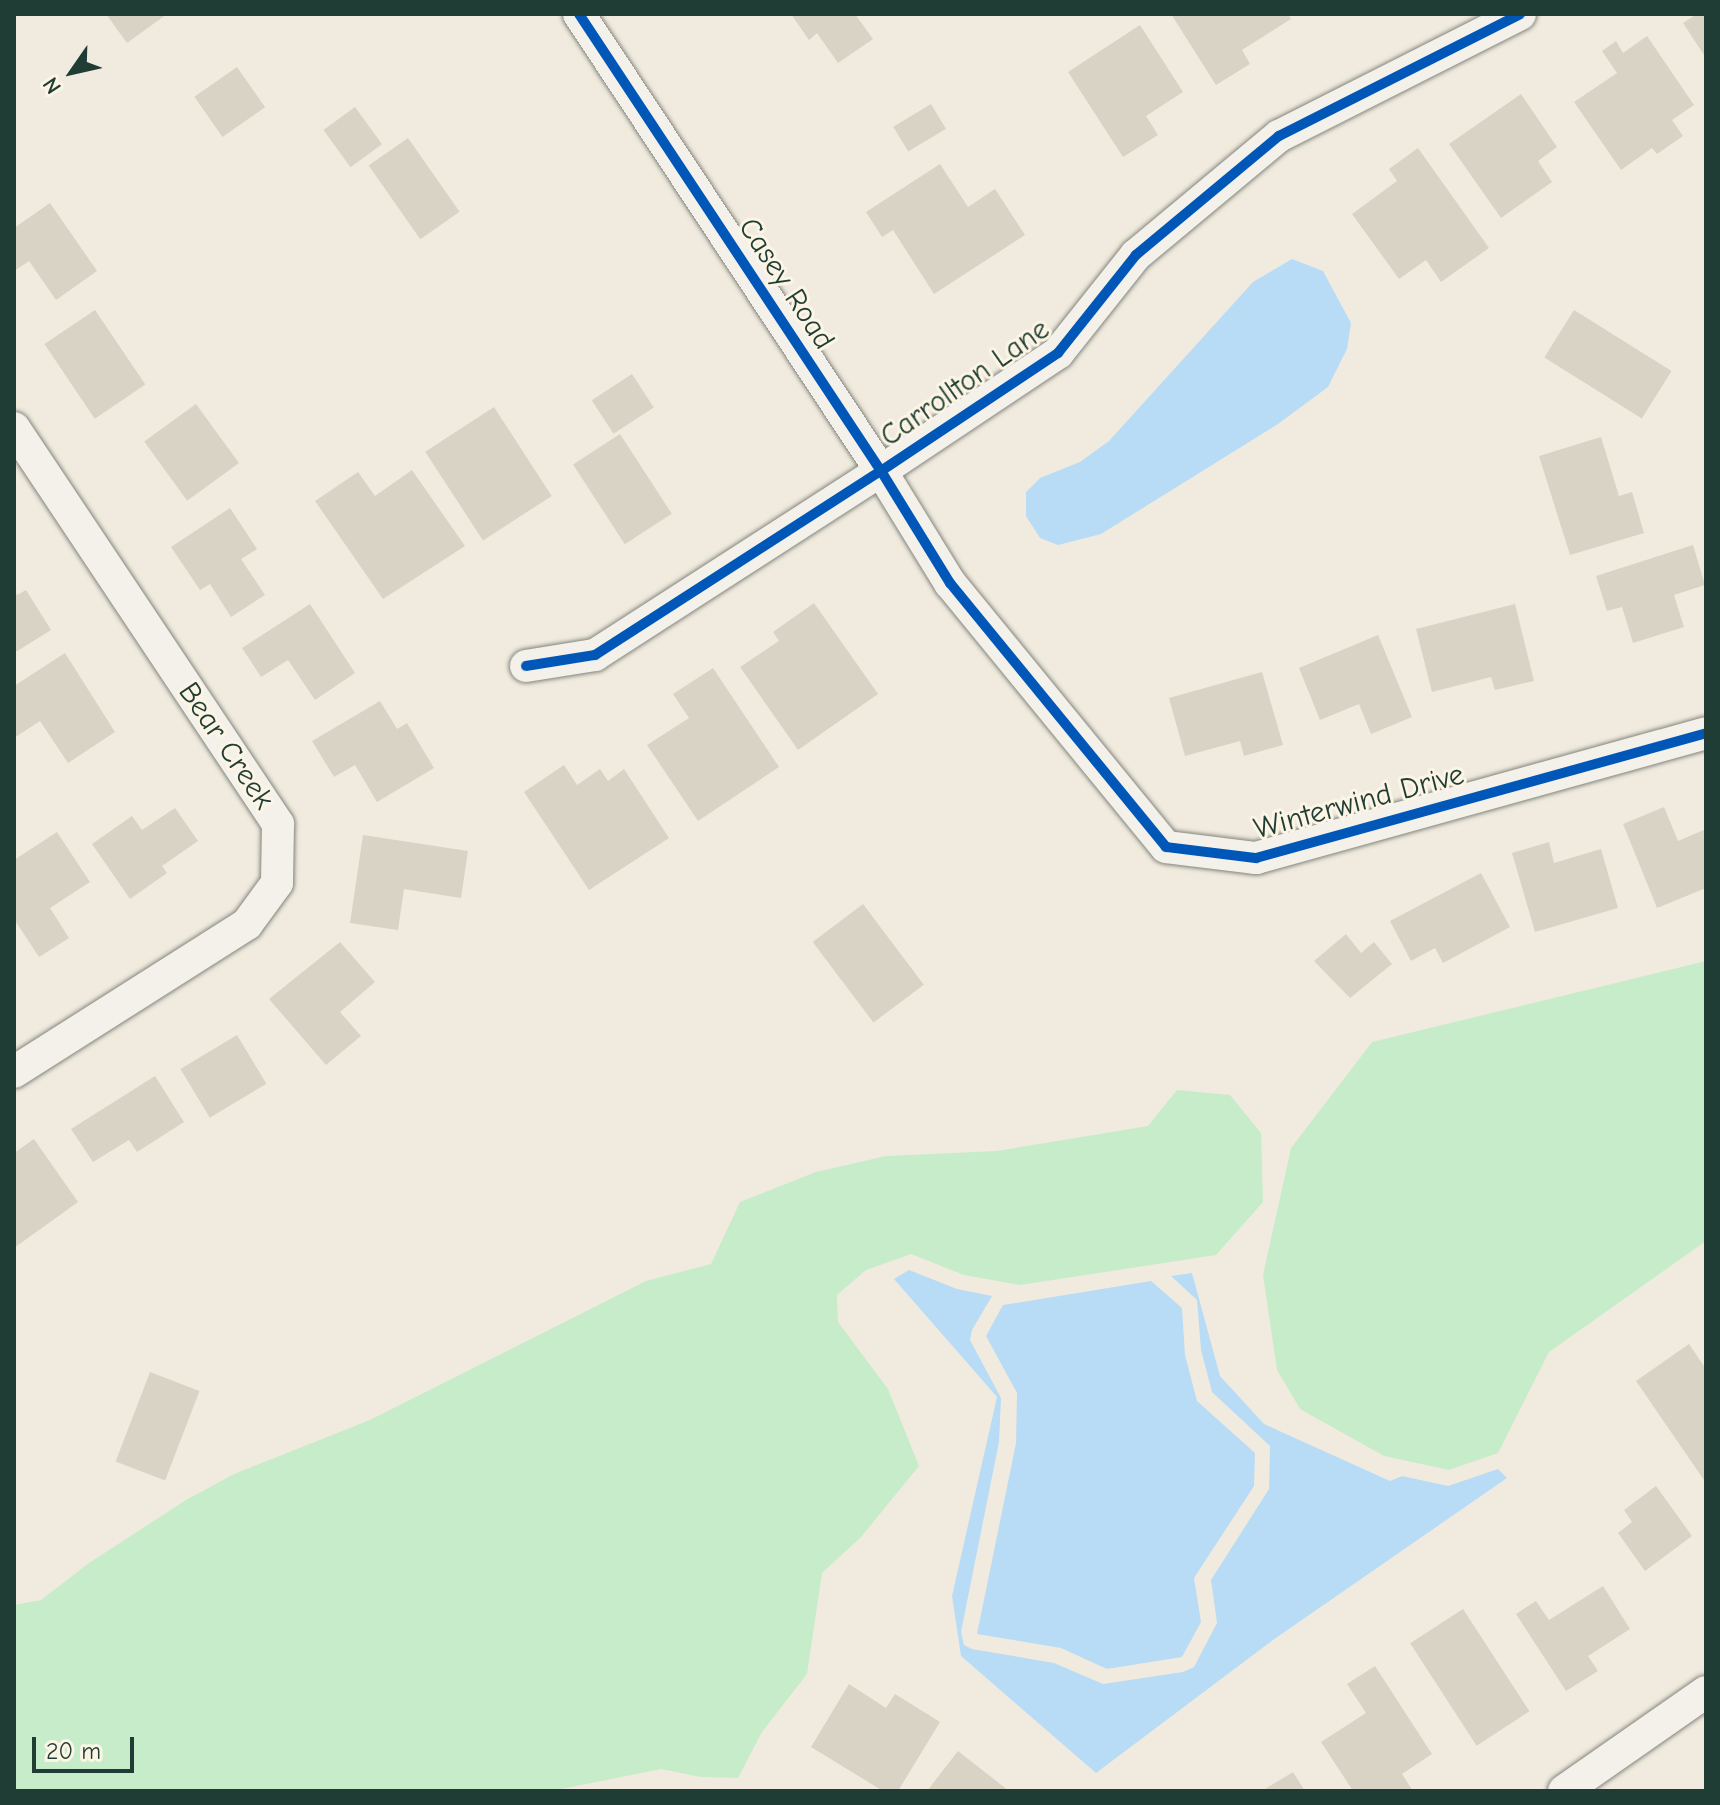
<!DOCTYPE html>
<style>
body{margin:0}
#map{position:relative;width:1720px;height:1805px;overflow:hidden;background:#f1ebdf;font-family:"Comic Neue",sans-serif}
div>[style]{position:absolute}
.green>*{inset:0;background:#c7ecca}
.water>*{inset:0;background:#b8dcf5}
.building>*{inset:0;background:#d8d3c4;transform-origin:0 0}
.roads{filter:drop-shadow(0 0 2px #83867f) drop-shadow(0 0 2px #83867f)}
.minor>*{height:32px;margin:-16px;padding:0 16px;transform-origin:16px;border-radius:16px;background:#f4f1ea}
.cycleway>*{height:10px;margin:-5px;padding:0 5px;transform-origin:5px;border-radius:5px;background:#0057b8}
span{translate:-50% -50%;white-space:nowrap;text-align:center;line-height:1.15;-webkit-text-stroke:6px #fcf5e5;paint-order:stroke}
.street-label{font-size:30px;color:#1f3d34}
.frame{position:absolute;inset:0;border:16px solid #1f3d34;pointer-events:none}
.north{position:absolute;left:32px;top:32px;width:80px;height:80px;-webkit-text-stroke:6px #fcf5e5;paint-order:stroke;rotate:236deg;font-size:22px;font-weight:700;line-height:32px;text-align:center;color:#1f3d34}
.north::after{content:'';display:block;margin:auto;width:28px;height:36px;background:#1f3d34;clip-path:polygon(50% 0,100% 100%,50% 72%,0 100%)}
.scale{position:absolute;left:32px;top:1737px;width:102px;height:36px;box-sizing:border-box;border:4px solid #1f3d34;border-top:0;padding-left:10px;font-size:24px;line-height:28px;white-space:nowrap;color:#1f3d34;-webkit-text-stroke:6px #fcf5e5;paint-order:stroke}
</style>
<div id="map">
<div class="green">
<i style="clip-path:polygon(1706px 961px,1706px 1241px,1549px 1352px,1498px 1453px,1449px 1470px,1384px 1456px,1300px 1409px,1277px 1370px,1263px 1275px,1291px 1148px,1372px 1042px)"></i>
<i style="clip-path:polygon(1177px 1090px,1230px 1095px,1261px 1133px,1263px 1202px,1216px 1255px,1020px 1285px,964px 1275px,911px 1254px,866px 1270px,837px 1295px,838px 1322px,888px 1389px,919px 1466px,861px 1537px,822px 1573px,807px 1674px,762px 1732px,738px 1778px,700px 1777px,661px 1769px,552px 1791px,14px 1791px,14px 1605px,41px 1600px,89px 1563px,186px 1500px,234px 1474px,370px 1420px,646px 1281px,711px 1264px,740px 1202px,816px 1172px,886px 1156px,997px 1151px,1148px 1126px)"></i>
</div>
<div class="water">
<i style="clip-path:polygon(1292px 259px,1323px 271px,1351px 323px,1347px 349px,1328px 387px,1278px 424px,1101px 534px,1058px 545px,1040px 538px,1026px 516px,1026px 492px,1040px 478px,1080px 462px,1109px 441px,1253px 282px)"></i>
<i style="clip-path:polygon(909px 1270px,957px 1289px,992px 1296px,972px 1330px,970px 1340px,1001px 1398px,999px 1442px,961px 1632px,964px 1645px,972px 1649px,1054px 1663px,1103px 1684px,1183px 1672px,1194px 1667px,1217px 1623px,1211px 1580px,1269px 1489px,1270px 1446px,1212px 1392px,1201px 1350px,1197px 1300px,1171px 1276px,1192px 1273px,1220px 1376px,1264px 1424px,1390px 1481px,1402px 1476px,1448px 1486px,1498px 1469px,1507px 1478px,1273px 1640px,1096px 1773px,961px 1656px,952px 1596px,997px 1397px,894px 1279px)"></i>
<i style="clip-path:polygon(1151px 1281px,1182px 1308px,1185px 1355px,1197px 1401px,1255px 1453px,1254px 1486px,1194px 1578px,1201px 1622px,1182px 1657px,1107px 1669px,1061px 1648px,977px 1634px,1016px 1443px,1017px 1393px,986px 1336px,1003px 1305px)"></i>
</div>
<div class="building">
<i style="clip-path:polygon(106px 14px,167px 14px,127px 43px)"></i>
<i style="clip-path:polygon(791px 14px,855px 14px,873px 39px,838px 63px,817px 33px,809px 40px)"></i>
<i style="clip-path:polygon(1171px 14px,1288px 14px,1291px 19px,1242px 50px,1250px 64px,1216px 85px)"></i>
<i style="clip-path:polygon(1697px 14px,1706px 14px,1706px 58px,1683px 23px)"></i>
<i style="clip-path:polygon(1140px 25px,1183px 92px,1146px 116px,1158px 135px,1123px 157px,1068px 72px)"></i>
<i style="clip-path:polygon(1647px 36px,1694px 105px,1672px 120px,1683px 136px,1657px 154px,1652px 148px,1621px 170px,1574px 102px,1617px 73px,1602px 51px,1616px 41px,1623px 53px)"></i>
<i style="left:237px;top:67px;width:49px;height:52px;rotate:55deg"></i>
<i style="clip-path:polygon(1521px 94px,1557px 147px,1538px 161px,1552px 182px,1501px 218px,1449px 144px)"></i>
<i style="left:931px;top:104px;width:29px;height:44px;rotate:59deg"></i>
<i style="left:355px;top:107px;width:46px;height:39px;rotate:54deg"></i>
<i style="left:408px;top:138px;width:90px;height:48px;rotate:55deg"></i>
<i style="clip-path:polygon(1418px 148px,1489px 248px,1441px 282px,1426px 260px,1399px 279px,1352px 214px,1397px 181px,1389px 169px)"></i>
<i style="clip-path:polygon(940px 164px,968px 207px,995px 189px,1025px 235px,934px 294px,893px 230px,882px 237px,866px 212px)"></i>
<i style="clip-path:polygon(50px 203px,97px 271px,56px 300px,29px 261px,14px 271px,14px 228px)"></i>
<i style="left:95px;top:310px;width:90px;height:61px;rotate:56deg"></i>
<i style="left:1574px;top:310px;width:115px;height:56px;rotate:32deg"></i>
<i style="left:632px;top:374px;width:40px;height:48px;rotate:57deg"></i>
<i style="left:196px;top:404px;width:73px;height:64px;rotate:54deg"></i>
<i style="left:494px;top:407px;width:106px;height:82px;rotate:57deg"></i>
<i style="left:620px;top:434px;width:95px;height:56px;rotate:57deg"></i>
<i style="clip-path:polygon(1601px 437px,1619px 496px,1632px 492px,1644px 533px,1570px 555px,1539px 456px)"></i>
<i style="clip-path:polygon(412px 470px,465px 546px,383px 599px,315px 501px,358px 472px,375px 496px)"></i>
<i style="clip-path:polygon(230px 508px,257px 549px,241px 559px,265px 595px,231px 617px,210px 584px,200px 590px,171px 547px)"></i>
<i style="clip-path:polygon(1693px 545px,1705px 585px,1674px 595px,1684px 627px,1633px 643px,1622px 607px,1607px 611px,1596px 576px)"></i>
<i style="clip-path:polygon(14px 589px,17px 595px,26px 590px,51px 630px,14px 653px)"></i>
<i style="clip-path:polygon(814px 603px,878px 694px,798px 750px,740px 667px,779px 641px,773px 632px)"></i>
<i style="clip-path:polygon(310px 604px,355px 673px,315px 700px,288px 660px,261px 677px,242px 648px)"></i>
<i style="clip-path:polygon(1515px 604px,1534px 681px,1495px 690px,1491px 677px,1432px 692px,1416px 629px)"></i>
<i style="clip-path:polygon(1378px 635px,1412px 717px,1371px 734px,1359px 704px,1320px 720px,1299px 668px)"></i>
<i style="clip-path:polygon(65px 653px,115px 732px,68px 763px,40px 721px,14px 738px,14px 686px)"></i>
<i style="clip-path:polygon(713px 668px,779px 767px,698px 821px,647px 745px,689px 718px,673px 694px)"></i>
<i style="clip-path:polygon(1262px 672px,1283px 745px,1244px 756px,1240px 741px,1185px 756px,1169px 698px)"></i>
<i style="clip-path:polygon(380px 701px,397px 729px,407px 723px,434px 768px,377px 802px,355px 765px,334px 777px,312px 741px)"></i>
<i style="clip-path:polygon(564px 765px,577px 785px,600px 769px,608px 781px,624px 769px,669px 838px,589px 890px,524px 792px)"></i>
<i style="clip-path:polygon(1664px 807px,1678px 841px,1706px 829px,1706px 888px,1657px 908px,1623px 824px)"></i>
<i style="clip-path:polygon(175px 808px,198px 841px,162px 866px,167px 873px,130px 899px,92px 844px,132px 816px,142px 830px)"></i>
<i style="clip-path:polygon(57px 832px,90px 882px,50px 908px,69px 938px,39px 957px,14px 919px,14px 860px)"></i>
<i style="clip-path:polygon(363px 835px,468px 851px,461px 898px,404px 889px,398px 930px,350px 923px)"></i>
<i style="clip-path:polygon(1549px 842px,1554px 863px,1601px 849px,1618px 908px,1535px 932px,1512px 853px)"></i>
<i style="clip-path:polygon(1481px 873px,1510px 927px,1443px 963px,1435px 948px,1411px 961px,1390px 921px)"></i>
<i style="left:863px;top:904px;width:101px;height:63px;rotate:53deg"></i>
<i style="clip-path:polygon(1346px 934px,1361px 953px,1374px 942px,1392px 964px,1350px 998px,1314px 961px)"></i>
<i style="clip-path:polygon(340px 942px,375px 982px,340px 1012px,361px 1036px,326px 1065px,269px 999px)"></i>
<i style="left:237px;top:1035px;width:57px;height:66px;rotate:59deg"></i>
<i style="clip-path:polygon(155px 1076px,184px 1122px,137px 1152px,129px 1140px,93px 1162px,71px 1129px)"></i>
<i style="clip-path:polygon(34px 1139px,78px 1202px,14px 1248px,14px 1153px)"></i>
<i style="clip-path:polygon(1689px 1344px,1706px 1369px,1706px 1483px,1636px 1381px)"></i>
<i style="left:150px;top:1372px;width:53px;height:96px;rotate:21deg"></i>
<i style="clip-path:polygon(1656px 1486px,1692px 1536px,1645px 1571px,1618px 1533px,1632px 1522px,1624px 1510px)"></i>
<i style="clip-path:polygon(1603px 1586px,1630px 1629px,1588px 1656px,1598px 1671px,1566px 1691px,1516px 1614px,1536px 1601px,1549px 1620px)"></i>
<i style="left:1463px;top:1609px;width:122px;height:63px;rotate:57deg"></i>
<i style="clip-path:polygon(1375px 1666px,1432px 1754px,1402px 1774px,1413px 1791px,1353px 1791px,1321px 1742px,1366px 1713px,1347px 1684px)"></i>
<i style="clip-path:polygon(849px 1684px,886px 1708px,895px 1694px,940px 1722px,898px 1791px,883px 1791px,811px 1747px)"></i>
<i style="clip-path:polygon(958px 1751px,1009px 1791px,927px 1791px)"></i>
<i style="clip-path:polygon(1293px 1772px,1305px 1791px,1262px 1791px)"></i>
</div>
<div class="roads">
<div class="minor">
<i style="left:579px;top:14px;width:548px;rotate:56.54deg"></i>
<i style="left:881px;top:471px;width:132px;rotate:58.4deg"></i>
<i style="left:950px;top:583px;width:341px;rotate:50.7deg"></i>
<i style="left:1166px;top:847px;width:91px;rotate:7deg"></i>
<i style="left:1256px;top:858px;width:467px;rotate:-15.5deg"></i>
<i style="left:14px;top:428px;width:476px;rotate:56.3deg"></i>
<i style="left:278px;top:824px;width:59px;rotate:91deg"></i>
<i style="left:277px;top:883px;width:51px;rotate:126.2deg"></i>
<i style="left:247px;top:924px;width:276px;rotate:147.6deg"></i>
<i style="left:526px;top:666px;width:70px;rotate:-9.1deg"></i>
<i style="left:595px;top:655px;width:340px;rotate:-32.8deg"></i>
<i style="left:881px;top:471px;width:213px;rotate:-33.7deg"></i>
<i style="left:1058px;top:353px;width:125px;rotate:-51.5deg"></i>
<i style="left:1136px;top:255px;width:186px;rotate:-39.8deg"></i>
<i style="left:1279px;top:136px;width:270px;rotate:-26.8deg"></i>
<i style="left:1564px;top:1791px;width:173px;rotate:-34.9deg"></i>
</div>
</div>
<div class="cycleway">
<i style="left:579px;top:14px;width:548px;rotate:56.54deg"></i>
<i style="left:881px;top:471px;width:132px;rotate:58.4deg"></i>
<i style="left:950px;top:583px;width:341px;rotate:50.7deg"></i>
<i style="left:1166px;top:847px;width:91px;rotate:7deg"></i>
<i style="left:1256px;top:858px;width:467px;rotate:-15.5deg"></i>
<i style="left:526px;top:666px;width:70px;rotate:-9.1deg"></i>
<i style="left:595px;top:655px;width:340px;rotate:-32.8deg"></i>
<i style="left:881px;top:471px;width:213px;rotate:-33.7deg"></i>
<i style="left:1058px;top:353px;width:125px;rotate:-51.5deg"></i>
<i style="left:1136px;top:255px;width:186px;rotate:-39.8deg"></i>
<i style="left:1279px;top:136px;width:270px;rotate:-26.8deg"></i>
</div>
<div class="street-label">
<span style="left:786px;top:284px;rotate:57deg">Casey Road</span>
<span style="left:965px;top:383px;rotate:-35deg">Carrollton Lane</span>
<span style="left:226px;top:746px;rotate:56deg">Bear Creek</span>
<span style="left:1359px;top:802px;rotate:-15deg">Winterwind Drive</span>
</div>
<div class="frame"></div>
<div class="north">N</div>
<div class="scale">20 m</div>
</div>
